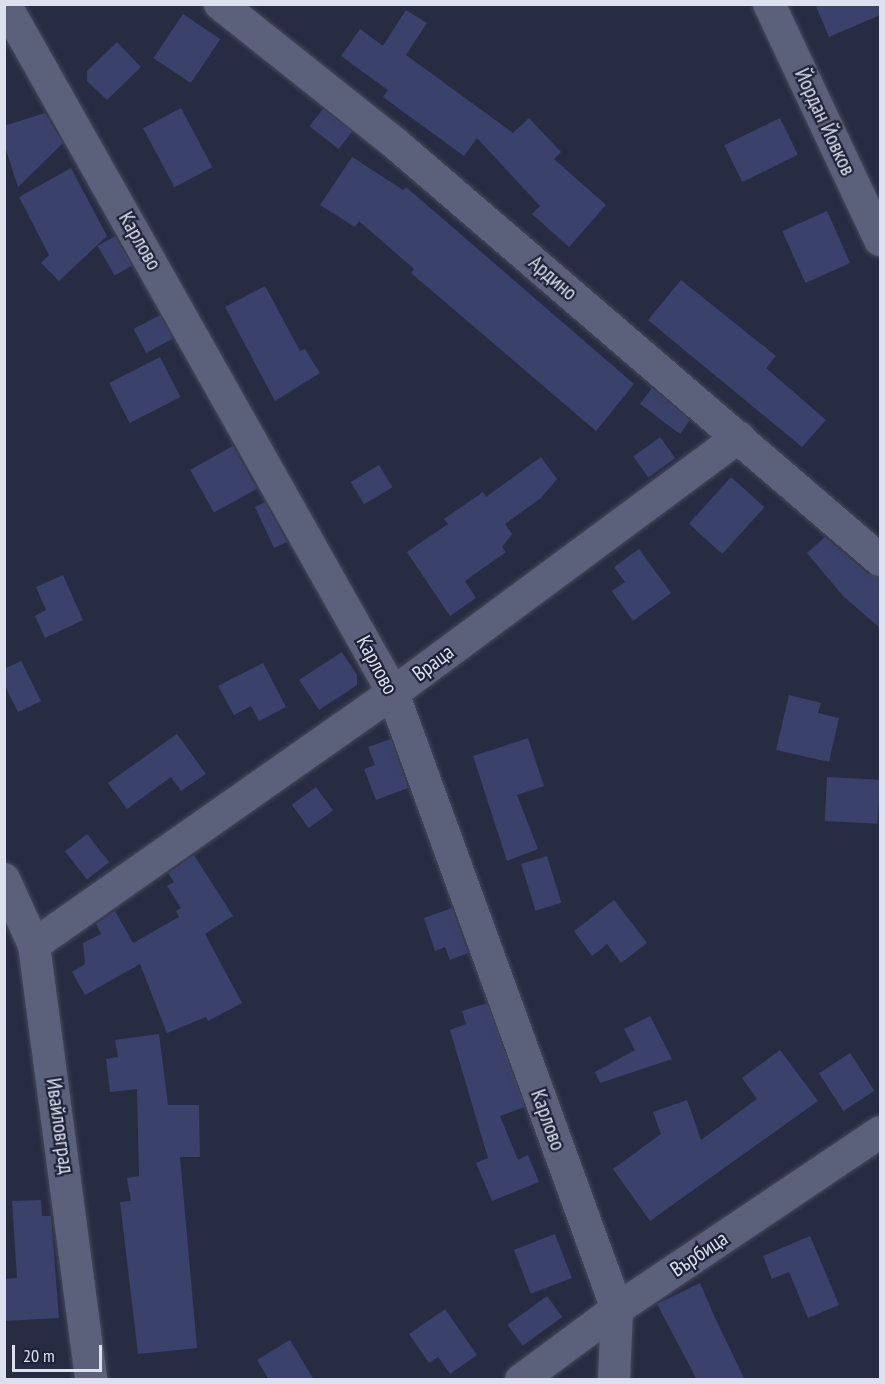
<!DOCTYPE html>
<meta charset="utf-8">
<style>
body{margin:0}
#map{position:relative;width:885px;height:1384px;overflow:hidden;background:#282c42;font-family:"PT Sans Narrow",sans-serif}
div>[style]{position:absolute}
.building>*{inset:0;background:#3a416b;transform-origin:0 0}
.roads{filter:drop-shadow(0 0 2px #46495c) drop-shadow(0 0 2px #46495c)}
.minor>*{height:32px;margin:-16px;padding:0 16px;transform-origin:16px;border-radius:16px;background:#5c617b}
span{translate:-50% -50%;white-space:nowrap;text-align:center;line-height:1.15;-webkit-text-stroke:4.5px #1e2238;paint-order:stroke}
.street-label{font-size:21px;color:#dde0ef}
.frame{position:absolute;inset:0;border:6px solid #dde0ef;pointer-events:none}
.scale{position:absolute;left:12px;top:1345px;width:90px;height:27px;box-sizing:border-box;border:3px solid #dde0ef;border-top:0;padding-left:8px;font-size:18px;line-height:21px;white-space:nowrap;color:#dde0ef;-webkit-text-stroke:4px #1e2238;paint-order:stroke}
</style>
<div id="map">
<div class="building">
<i style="clip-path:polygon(815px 4px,880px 4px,880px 15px,829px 37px)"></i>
<i style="clip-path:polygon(406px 10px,427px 23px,406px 55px,513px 133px,529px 118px,561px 152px,554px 159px,606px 205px,569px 247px,532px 214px,540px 206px,477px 138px,464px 156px,383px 97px,388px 90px,341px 56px,360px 29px,383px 46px)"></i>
<i style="left:183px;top:14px;width:45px;height:53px;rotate:34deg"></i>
<i style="clip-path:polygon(117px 42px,141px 67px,107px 100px,87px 81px,87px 71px)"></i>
<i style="left:181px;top:108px;width:67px;height:43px;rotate:62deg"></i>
<i style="left:323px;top:109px;width:37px;height:22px;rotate:38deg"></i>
<i style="clip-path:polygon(45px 113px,63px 143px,18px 187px,4px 144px,4px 126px)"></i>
<i style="left:780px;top:118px;width:41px;height:62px;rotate:64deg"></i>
<i style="clip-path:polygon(352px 157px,403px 190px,406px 187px,634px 384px,596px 431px,411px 273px,414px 269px,359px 221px,355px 227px,320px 205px)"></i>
<i style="clip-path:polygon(71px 168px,107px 236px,59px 281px,41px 263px,49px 255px,19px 197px)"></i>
<i style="left:827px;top:211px;width:57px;height:49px;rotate:66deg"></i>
<i style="left:115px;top:236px;width:34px;height:20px;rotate:60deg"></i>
<i style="clip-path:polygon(681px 280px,776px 356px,766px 368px,826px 420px,802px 447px,648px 320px)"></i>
<i style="clip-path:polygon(265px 286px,300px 351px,305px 349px,320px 373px,275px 401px,225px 307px)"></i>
<i style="left:160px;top:315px;width:27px;height:30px;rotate:62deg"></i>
<i style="left:160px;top:357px;width:45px;height:57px;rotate:63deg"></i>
<i style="clip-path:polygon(652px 388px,690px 420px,680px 434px,640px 404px)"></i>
<i style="left:660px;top:437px;width:26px;height:33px;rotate:54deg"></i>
<i style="left:233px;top:446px;width:49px;height:49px;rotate:61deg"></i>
<i style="clip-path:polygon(541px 457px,557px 479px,541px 498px,505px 524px,512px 534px,502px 547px,506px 552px,465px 581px,476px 598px,450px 616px,407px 552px,448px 524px,444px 519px,483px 492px,486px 497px)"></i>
<i style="left:379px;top:465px;width:26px;height:33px;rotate:59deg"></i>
<i style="left:731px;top:477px;width:45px;height:63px;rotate:42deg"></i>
<i style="clip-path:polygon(265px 502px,287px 542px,274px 548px,255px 507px)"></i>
<i style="clip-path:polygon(825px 537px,868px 574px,880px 577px,880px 628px,843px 596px,807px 553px)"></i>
<i style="clip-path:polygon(639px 549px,671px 593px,633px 621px,612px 591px,625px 582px,614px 567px)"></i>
<i style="clip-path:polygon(63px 575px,83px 620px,45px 638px,35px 616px,46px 610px,36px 587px)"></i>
<i style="clip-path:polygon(342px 652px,357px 675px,357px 685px,319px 710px,299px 680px)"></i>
<i style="clip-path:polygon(21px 661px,41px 701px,18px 712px,4px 684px,4px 669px)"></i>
<i style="clip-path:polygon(263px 663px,286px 707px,259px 721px,251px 706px,234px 715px,218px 686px)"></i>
<i style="clip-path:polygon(789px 695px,821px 703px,818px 713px,839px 718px,829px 762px,776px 750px)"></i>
<i style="clip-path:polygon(177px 734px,206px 774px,181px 791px,171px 777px,127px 809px,108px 783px)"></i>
<i style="clip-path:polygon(528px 738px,544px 786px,517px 795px,538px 849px,507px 861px,473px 756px)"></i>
<i style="clip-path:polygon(391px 739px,408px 788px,376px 800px,364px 769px,375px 765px,368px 747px)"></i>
<i style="left:827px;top:777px;width:53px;height:44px;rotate:3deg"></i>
<i style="left:316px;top:787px;width:29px;height:30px;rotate:54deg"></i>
<i style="left:87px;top:834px;width:36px;height:28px;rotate:52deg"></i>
<i style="clip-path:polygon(194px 855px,233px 916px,205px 934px,242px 1003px,208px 1021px,206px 1017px,167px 1033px,140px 964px,85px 995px,72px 972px,85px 964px,83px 943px,101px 934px,96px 924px,115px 911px,133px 943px,179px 917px,176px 911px,181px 908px,167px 886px,174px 882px,168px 873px)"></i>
<i style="left:547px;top:856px;width:49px;height:27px;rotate:73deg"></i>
<i style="clip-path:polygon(614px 900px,647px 943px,621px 963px,607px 944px,592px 956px,574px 931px)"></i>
<i style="clip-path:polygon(452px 908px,468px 953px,450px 960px,445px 947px,435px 951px,424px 918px)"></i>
<i style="clip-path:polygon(487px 1003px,525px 1107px,500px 1116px,518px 1160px,528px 1155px,539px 1182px,492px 1201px,476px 1163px,488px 1158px,450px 1030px,466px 1024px,462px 1011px)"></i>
<i style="clip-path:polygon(650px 1016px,672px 1059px,600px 1083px,595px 1072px,635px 1050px,624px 1029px)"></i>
<i style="clip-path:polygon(159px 1034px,168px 1105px,199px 1105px,200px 1157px,180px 1157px,197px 1348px,138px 1354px,120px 1202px,131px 1201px,127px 1178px,139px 1176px,137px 1089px,110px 1092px,106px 1059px,118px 1057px,115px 1040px)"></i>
<i style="clip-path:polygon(780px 1050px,818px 1101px,650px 1221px,613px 1169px,661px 1134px,653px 1112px,687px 1100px,701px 1140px,757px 1099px,742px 1078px)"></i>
<i style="left:850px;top:1053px;width:45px;height:37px;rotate:57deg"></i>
<i style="clip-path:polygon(41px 1200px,42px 1216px,51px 1216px,59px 1318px,4px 1321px,4px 1279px,17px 1278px,12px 1201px)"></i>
<i style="left:555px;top:1234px;width:47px;height:44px;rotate:69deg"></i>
<i style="clip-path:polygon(810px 1236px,839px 1305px,808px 1318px,789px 1272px,772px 1279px,763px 1256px)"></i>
<i style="clip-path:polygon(700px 1283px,716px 1320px,745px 1380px,697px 1380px,657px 1304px)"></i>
<i style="left:547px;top:1296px;width:26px;height:49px;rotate:54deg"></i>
<i style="clip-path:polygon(445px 1309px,477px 1355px,450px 1374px,438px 1357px,429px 1363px,409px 1334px)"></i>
<i style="clip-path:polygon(290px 1340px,314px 1380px,269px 1380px,257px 1360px)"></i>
</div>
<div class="roads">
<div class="minor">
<i style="left:5px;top:4px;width:791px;rotate:60.61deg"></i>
<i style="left:393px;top:693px;width:655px;rotate:70.02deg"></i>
<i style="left:617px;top:1309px;width:71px;rotate:92.4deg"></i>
<i style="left:220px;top:4px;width:226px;rotate:38.5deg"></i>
<i style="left:397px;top:145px;width:637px;rotate:40.67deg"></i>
<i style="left:769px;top:4px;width:261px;rotate:64.8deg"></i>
<i style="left:4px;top:879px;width:72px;rotate:65.6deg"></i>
<i style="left:34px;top:945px;width:439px;rotate:82.5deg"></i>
<i style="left:34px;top:945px;width:439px;rotate:-35.1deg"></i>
<i style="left:393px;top:693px;width:430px;rotate:-36.5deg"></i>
<i style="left:521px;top:1380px;width:119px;rotate:-36.5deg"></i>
<i style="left:617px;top:1309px;width:317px;rotate:-33.9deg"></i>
</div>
</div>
<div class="street-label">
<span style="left:825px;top:122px;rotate:65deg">Йордан Йовков</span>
<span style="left:140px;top:241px;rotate:60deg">Карлово</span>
<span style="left:553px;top:278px;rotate:41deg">Ардино</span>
<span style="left:433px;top:663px;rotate:-37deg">Враца</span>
<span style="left:377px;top:665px;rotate:62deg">Карлово</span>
<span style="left:548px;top:1120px;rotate:70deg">Карлово</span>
<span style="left:60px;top:1126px;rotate:82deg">Ивайловград</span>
<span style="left:699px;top:1254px;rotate:-34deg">Върбица</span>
</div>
<div class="frame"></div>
<div class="scale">20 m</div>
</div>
